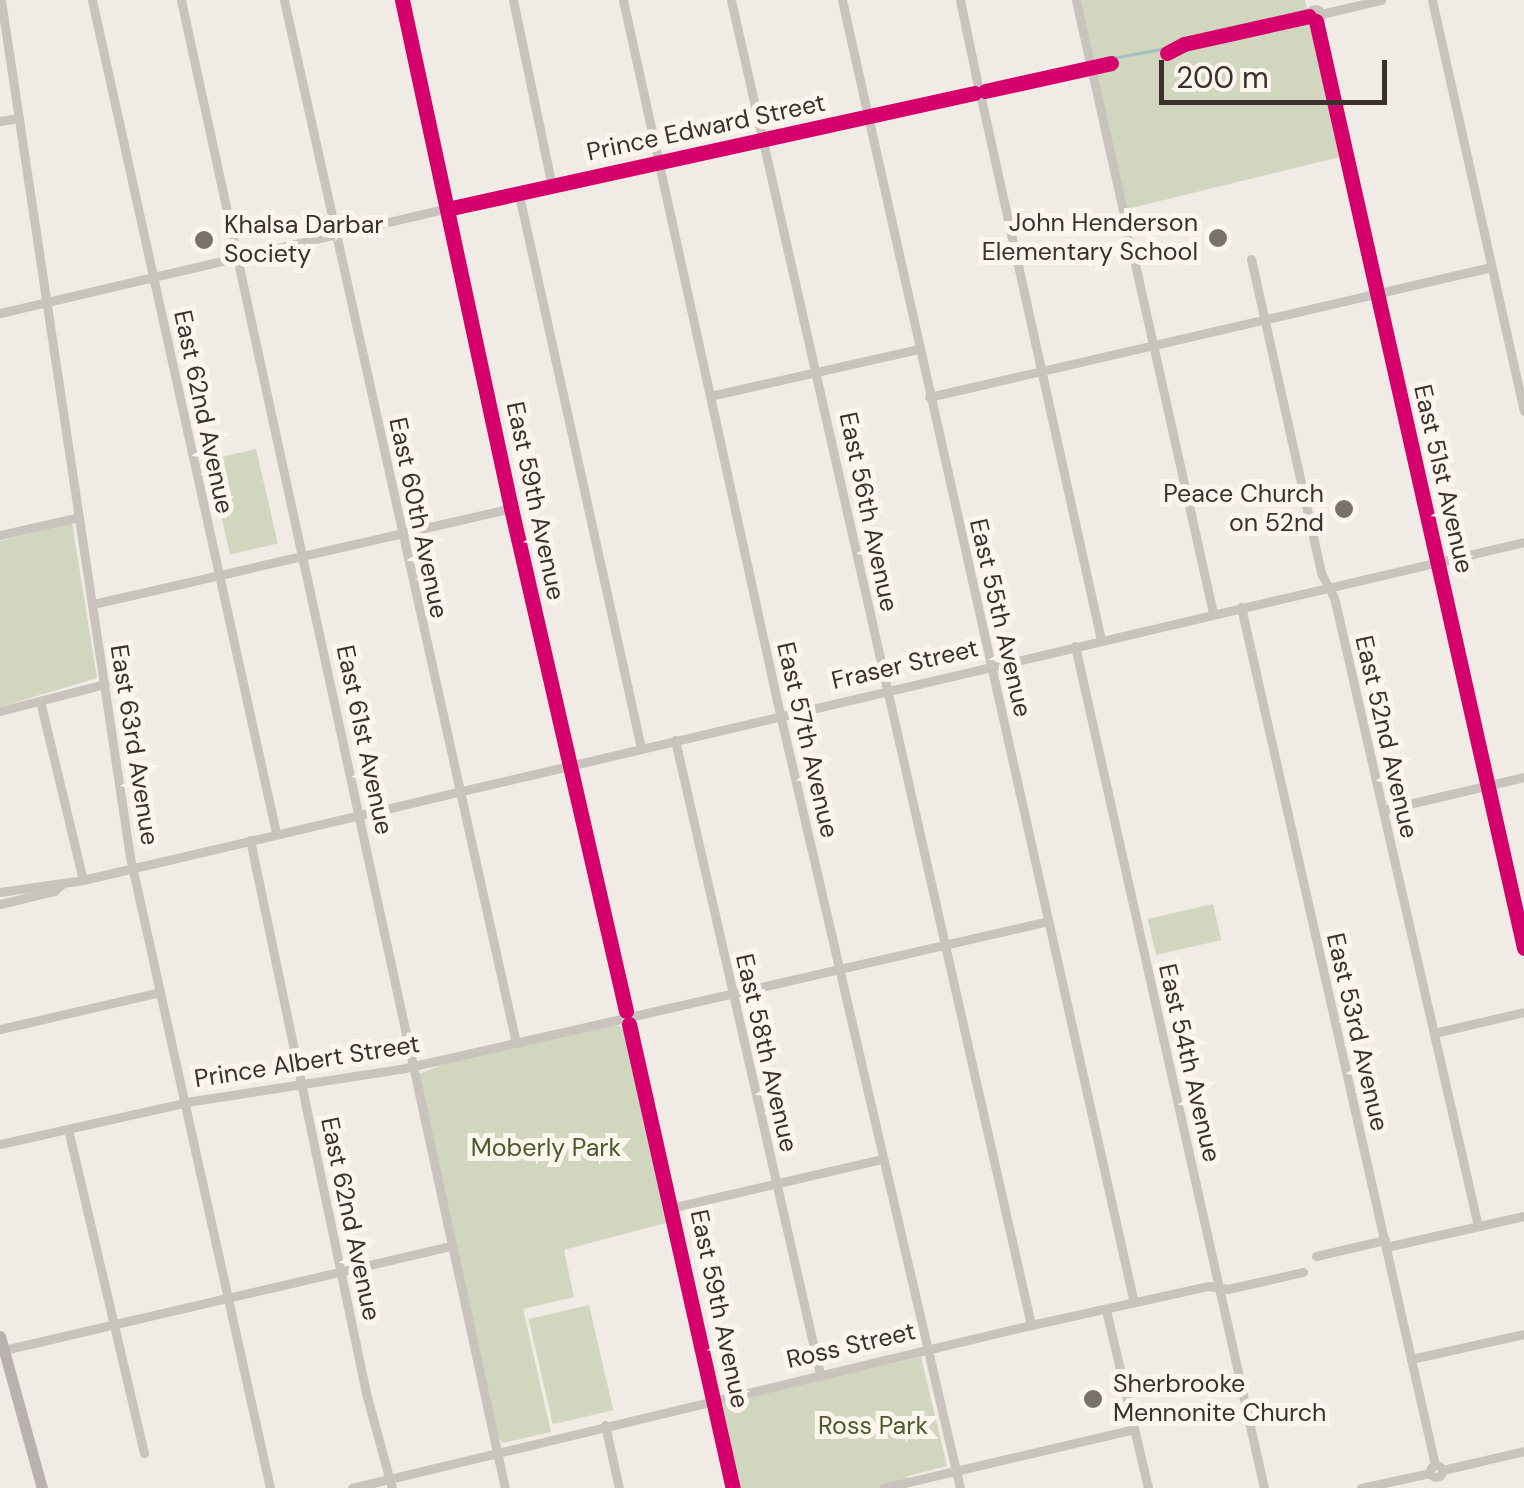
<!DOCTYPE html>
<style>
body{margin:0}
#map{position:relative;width:1524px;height:1488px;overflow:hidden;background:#f0ebe5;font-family:"DM Sans",sans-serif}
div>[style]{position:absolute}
.green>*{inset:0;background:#d1d6bf;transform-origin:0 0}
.stream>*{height:2.5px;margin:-1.25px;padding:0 1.25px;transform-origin:1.25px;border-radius:1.25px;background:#a1c2c1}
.minor>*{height:9px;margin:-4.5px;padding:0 4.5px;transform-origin:4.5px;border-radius:4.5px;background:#c9c3be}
.minor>.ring{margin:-4.5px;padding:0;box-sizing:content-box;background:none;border:9px solid #c9c3be;border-radius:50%}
.major>*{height:11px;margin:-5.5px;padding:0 5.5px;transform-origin:5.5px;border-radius:5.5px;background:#b8b1ad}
.cycleway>*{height:15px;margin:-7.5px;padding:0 7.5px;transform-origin:7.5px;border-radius:7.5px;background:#d6006c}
.dots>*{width:28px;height:28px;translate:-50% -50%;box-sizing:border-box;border:5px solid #fbf5ee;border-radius:50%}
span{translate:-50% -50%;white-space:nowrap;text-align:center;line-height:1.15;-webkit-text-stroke:10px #fbf5ee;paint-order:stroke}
.street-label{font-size:25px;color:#3b302b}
.poi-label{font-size:25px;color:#3b302b}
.right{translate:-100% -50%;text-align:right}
.left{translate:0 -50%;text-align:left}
.park-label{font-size:25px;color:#4a5a2e}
.scale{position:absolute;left:1159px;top:60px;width:228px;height:45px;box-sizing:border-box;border:5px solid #3b302b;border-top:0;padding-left:12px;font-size:30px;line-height:35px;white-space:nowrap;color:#3b302b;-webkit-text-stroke:8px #fbf5ee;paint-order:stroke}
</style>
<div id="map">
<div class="green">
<i style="clip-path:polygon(1081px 0,1305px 0,1340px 157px,1127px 209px)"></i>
<i style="left:256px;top:449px;width:97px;height:49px;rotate:77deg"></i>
<i style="clip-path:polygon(72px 523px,97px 678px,0 707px,0 541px)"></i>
<i style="left:1213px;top:904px;width:37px;height:67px;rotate:77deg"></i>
<i style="clip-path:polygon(618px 1025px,624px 1030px,669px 1222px,564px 1250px,574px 1297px,523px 1309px,551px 1432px,503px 1443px,497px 1436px,419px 1074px,457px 1059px)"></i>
<i style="left:589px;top:1305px;width:108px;height:62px;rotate:77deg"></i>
<i style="clip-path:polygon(921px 1357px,947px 1466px,908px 1476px,900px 1486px,885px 1488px,740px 1488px,721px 1408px,724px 1402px)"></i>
</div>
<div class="stream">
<i style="left:1175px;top:44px;width:8px;rotate:-23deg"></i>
<i style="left:1102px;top:60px;width:70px;rotate:-10.7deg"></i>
</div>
<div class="minor">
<i style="left:1px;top:0;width:867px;rotate:81.44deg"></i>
<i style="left:130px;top:857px;width:646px;rotate:77.49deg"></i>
<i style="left:92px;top:0;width:853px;rotate:77.54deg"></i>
<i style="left:181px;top:0;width:1523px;rotate:77.72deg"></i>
<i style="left:284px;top:0;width:1068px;rotate:77.46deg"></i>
<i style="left:402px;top:0;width:520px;rotate:77.89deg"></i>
<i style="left:511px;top:508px;width:516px;rotate:77.12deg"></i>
<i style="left:513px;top:0;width:191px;rotate:78.2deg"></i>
<i style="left:623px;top:0;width:718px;rotate:77.61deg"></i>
<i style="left:777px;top:701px;width:808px;rotate:76.91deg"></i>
<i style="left:731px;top:0;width:1359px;rotate:77.24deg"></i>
<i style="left:842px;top:0;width:1335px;rotate:77.37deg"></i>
<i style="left:960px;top:0;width:88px;rotate:78.2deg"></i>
<i style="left:1076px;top:0;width:628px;rotate:77.4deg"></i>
<i style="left:1432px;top:0;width:421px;rotate:77.4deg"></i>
<i class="ring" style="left:1309px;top:9px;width:3px;height:3px"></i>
<i style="left:1321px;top:14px;width:62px;rotate:-13.1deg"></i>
<i style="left:1316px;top:21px;width:950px;rotate:77.35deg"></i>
<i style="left:1189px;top:44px;width:123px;rotate:-13.1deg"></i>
<i style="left:985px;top:91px;width:108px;rotate:-12.2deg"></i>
<i style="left:981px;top:98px;width:555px;rotate:77.52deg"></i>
<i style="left:0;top:121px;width:19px;rotate:-9deg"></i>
<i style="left:519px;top:195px;width:566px;rotate:77.56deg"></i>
<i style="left:1251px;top:259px;width:322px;rotate:77.4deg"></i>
<i style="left:1321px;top:573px;width:27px;rotate:62deg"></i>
<i style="left:1334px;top:597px;width:645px;rotate:77.11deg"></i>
<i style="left:0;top:313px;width:451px;rotate:-13.2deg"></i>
<i style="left:439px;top:210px;width:548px;rotate:-12.34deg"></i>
<i style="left:710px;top:396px;width:213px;rotate:-12.7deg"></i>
<i style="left:929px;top:397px;width:577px;rotate:-13.02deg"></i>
<i style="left:0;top:535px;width:81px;rotate:-12.8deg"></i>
<i style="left:93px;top:604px;width:429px;rotate:-12.9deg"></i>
<i style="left:1241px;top:607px;width:880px;rotate:77.26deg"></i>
<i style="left:1075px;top:646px;width:863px;rotate:77.35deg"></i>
<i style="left:40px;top:701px;width:184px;rotate:76.5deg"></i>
<i style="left:0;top:711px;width:108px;rotate:-14.4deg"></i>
<i style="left:675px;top:740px;width:650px;rotate:77.12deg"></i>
<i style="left:1383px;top:810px;width:145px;rotate:-13.2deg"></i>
<i style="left:250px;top:840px;width:565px;rotate:78.15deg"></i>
<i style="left:366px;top:1393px;width:98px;rotate:74.7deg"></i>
<i style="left:0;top:892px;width:84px;rotate:-8.2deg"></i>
<i style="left:83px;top:880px;width:1480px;rotate:-13.2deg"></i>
<i style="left:0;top:904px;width:56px;rotate:-13.5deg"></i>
<i style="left:54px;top:891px;width:11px;rotate:-41deg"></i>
<i style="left:634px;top:1016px;width:425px;rotate:-12.9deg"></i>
<i style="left:629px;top:1024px;width:476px;rotate:77.4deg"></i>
<i style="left:0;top:1029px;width:164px;rotate:-13deg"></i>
<i style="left:1434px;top:1033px;width:92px;rotate:-13.1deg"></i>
<i style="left:68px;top:1129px;width:333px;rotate:76.8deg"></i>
<i style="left:0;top:1144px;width:198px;rotate:-12.6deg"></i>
<i style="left:193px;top:1101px;width:215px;rotate:-8.8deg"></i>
<i style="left:405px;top:1068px;width:221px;rotate:-12.8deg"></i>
<i style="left:671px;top:1208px;width:217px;rotate:-13.1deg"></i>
<i style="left:1386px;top:1247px;width:141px;rotate:-12.7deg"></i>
<i style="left:1316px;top:1256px;width:71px;rotate:-13.1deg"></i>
<i style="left:1106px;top:1310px;width:183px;rotate:76.7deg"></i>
<i style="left:4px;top:1350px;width:458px;rotate:-13.1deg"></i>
<i style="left:1411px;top:1359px;width:116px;rotate:-12.5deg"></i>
<i style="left:605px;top:1425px;width:65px;rotate:77.5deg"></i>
<i class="ring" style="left:1430px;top:1465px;width:3px;height:3px"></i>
<i style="left:1443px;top:1470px;width:83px;rotate:-13.2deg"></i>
<i style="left:352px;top:1488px;width:698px;rotate:-13.5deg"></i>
<i style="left:1031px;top:1325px;width:182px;rotate:-12.4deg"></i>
<i style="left:1209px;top:1286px;width:19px;rotate:9deg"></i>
<i style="left:1228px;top:1289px;width:77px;rotate:-12.8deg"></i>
<i style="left:883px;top:1488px;width:258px;rotate:-13.2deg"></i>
<i style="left:1361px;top:1488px;width:71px;rotate:-12.3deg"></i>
</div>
<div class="major">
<i style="left:0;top:1336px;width:158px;rotate:74.6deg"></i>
</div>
<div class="cycleway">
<i style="left:402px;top:0;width:520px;rotate:77.89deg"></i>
<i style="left:511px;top:508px;width:516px;rotate:77.12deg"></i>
<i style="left:1316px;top:21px;width:950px;rotate:77.35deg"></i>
<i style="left:1167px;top:53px;width:19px;rotate:-28deg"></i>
<i style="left:1184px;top:44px;width:128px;rotate:-12.6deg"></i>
<i style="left:985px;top:91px;width:129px;rotate:-12.5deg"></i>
<i style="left:447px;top:209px;width:540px;rotate:-12.41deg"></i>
<i style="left:629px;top:1024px;width:476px;rotate:77.4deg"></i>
</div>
<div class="dots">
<i style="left:1218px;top:238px;background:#7a716c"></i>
<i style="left:204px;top:240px;background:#7a716c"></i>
<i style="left:1344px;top:509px;background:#7a716c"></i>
<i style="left:1093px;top:1399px;background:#7a716c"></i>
</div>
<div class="street-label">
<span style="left:706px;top:128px;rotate:-12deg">Prince Edward Street</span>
<span style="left:203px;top:412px;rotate:78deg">East 62nd Avenue</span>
<span style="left:1443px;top:479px;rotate:77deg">East 51st Avenue</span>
<span style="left:535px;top:501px;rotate:78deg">East 59th Avenue</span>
<span style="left:868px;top:512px;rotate:78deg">East 56th Avenue</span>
<span style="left:418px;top:518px;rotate:78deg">East 60th Avenue</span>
<span style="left:1000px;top:618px;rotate:77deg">East 55th Avenue</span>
<span style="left:905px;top:665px;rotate:-13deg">Fraser Street</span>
<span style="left:1386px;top:737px;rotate:77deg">East 52nd Avenue</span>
<span style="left:364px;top:740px;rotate:78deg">East 61st Avenue</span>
<span style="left:807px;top:740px;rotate:77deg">East 57th Avenue</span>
<span style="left:134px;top:745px;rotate:81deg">East 63rd Avenue</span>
<span style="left:1357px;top:1032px;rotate:77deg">East 53rd Avenue</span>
<span style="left:766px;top:1053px;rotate:77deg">East 58th Avenue</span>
<span style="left:307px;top:1062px;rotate:-9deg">Prince Albert Street</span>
<span style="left:1189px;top:1063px;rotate:77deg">East 54th Avenue</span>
<span style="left:350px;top:1219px;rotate:78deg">East 62nd Avenue</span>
<span style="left:719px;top:1309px;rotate:78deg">East 59th Avenue</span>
<span style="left:851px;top:1346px;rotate:-13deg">Ross Street</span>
</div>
<div class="poi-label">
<span class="right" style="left:1198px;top:238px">John Henderson<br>Elementary School</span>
<span class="left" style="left:224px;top:240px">Khalsa Darbar<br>Society</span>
<span class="right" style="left:1324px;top:509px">Peace Church<br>on 52nd</span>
<span class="left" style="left:1113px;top:1399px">Sherbrooke<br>Mennonite Church</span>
</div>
<div class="park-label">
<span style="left:546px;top:1148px">Moberly Park</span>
<span style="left:873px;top:1426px">Ross Park</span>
</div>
<div class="scale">200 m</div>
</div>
